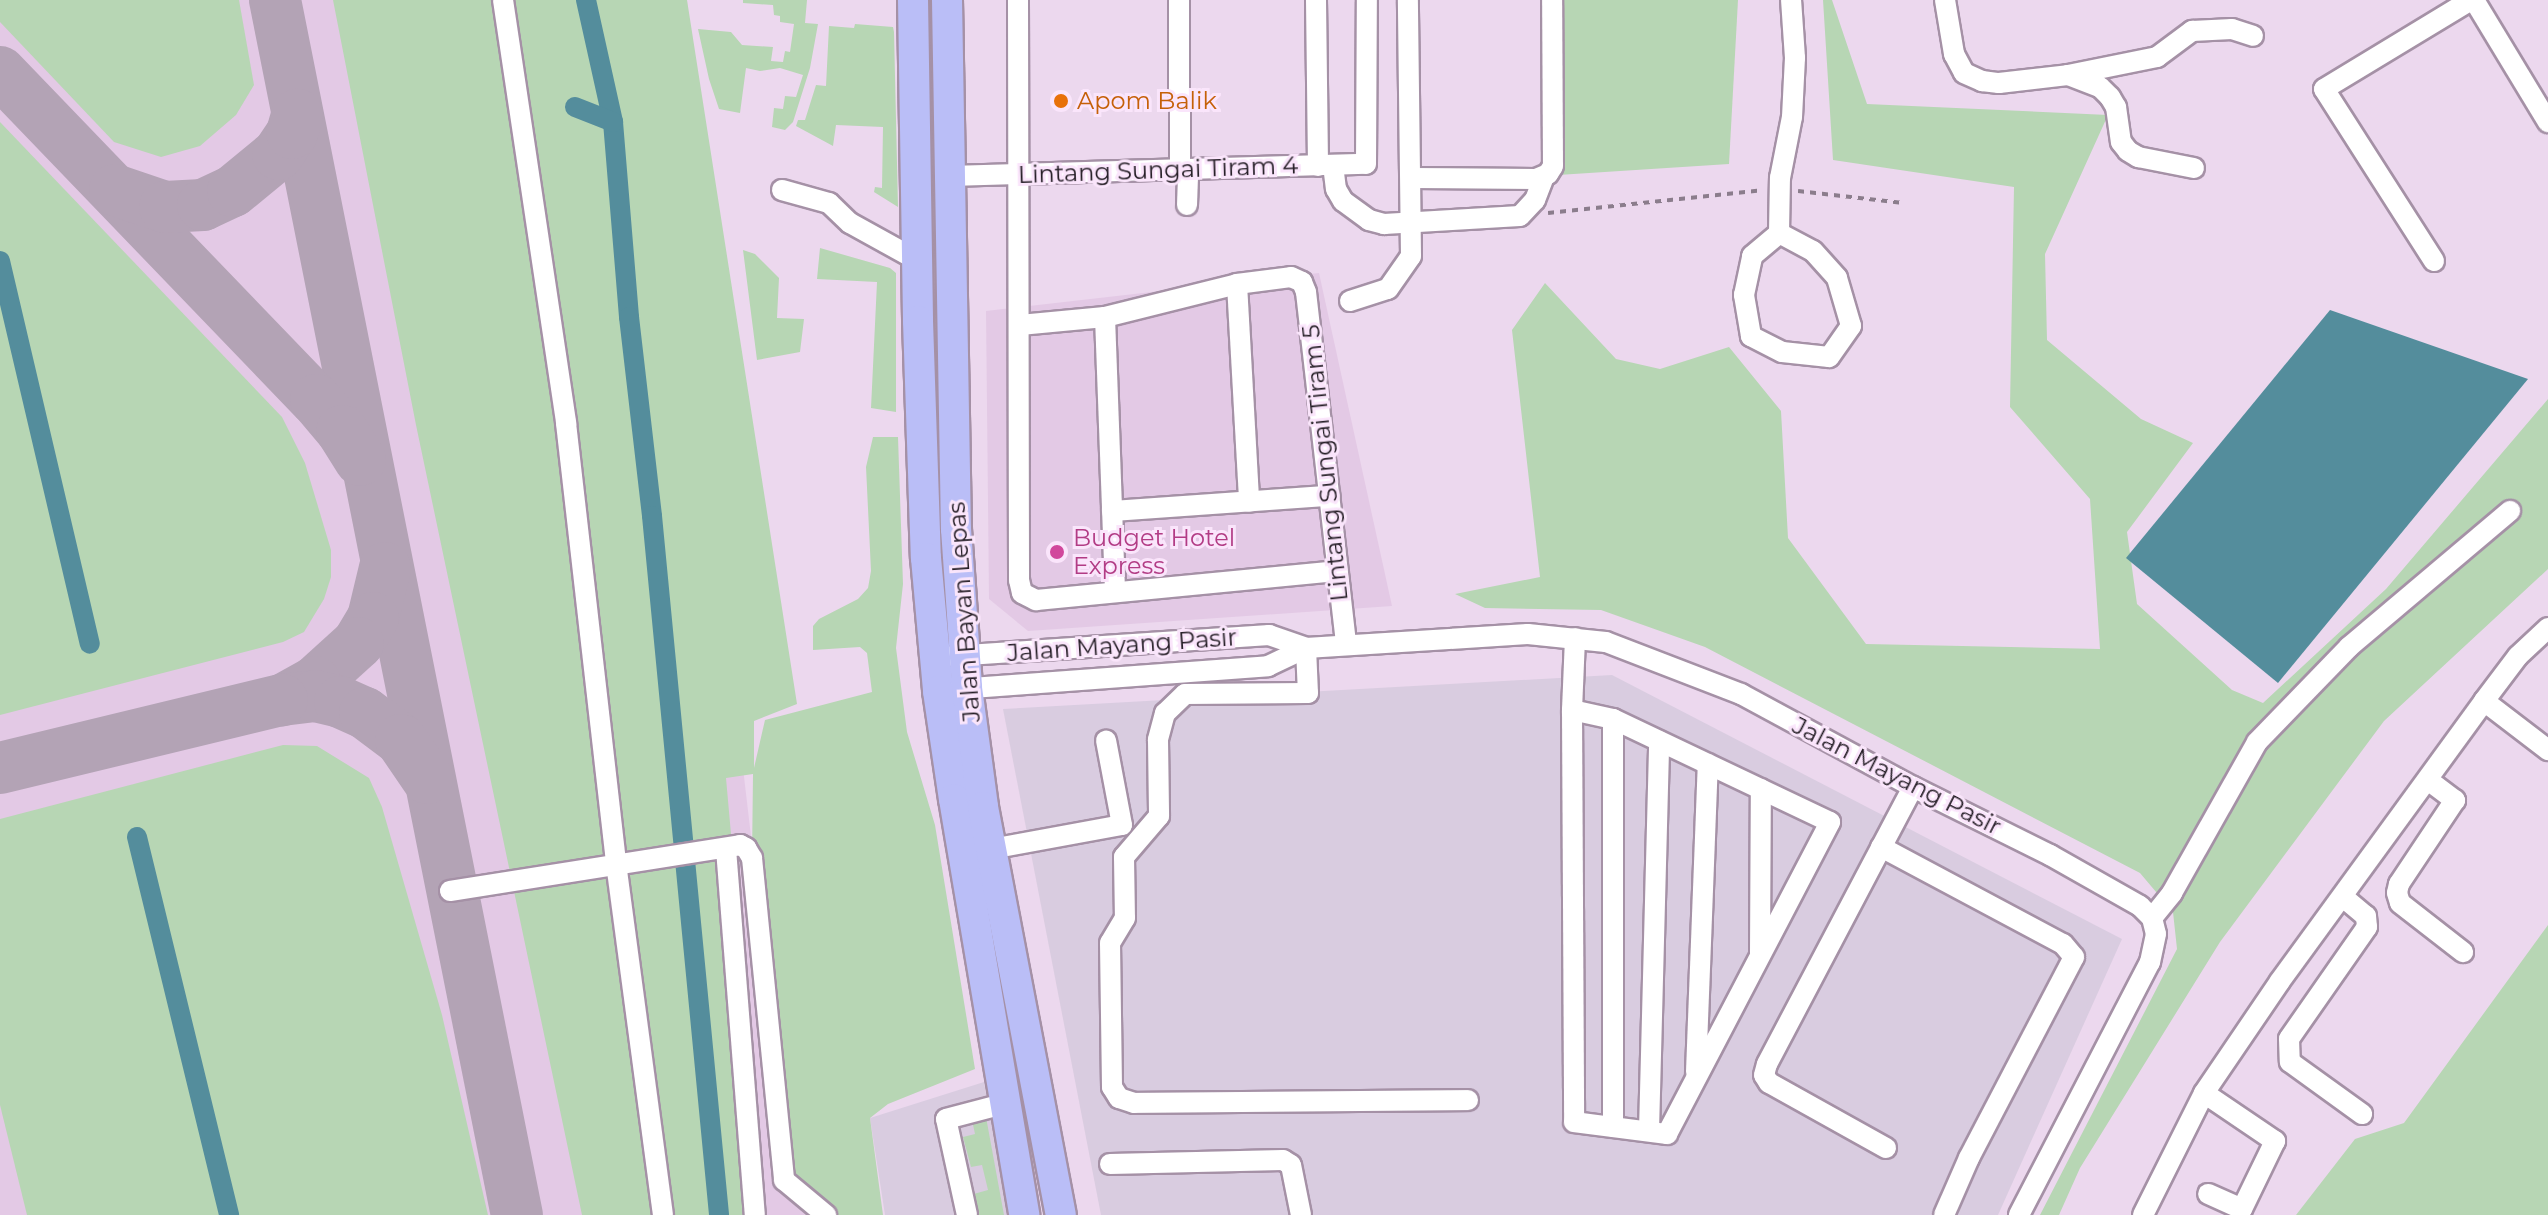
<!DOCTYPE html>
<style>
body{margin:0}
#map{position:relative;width:2548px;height:1215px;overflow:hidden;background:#ecd8ee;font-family:Montserrat,sans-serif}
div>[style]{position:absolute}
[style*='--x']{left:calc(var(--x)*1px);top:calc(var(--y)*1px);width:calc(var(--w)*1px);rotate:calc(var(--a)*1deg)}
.built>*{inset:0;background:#e3c9e5}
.industrial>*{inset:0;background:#d9cce0}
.green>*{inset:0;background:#b7d6b4}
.water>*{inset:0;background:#548d9c}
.canal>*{height:20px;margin:-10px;padding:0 10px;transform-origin:10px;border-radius:10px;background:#548d9c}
.taxiway>*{height:52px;margin:-26px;padding:0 26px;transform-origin:26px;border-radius:26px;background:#b3a3b5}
.path>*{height:4px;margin-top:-2px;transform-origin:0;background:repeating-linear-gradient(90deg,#8b7d8c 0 6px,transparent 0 12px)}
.roads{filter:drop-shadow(2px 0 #a591a6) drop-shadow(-2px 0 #a591a6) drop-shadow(0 2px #a591a6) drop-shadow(0 -2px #a591a6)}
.minor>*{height:20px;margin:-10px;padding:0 10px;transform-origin:10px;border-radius:10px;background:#fff}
.highway>*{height:30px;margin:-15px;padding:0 15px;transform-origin:15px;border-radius:15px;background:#babef7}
.dots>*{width:22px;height:22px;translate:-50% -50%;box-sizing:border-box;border:4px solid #fae5fb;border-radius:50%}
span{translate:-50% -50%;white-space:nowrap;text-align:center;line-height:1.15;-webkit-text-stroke:6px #fae5fb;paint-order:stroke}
.food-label{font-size:24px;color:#c56008}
.left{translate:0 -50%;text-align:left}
.street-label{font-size:24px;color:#251e26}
.hotel-label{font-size:24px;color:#b23c85}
</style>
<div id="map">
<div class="built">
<div style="clip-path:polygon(0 0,687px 0,739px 734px,791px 1177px,838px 1215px,0 1215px)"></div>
<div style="clip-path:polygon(1319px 273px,1392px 606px,1028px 631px,989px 599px,986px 311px)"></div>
</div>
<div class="industrial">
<div style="clip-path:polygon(1612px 675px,2122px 939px,1998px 1215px,1101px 1215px,1003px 709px)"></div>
<div style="clip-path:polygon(984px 1082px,1007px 1215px,885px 1215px,870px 1118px)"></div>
</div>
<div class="green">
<div style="clip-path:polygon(0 0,239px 0,254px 85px,236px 115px,200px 146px,161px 157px,114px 142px,0 22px)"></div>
<div style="clip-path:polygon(333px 0,687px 0,797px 704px,754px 721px,754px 768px,765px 720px,872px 692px,867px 653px,860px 647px,813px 650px,813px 626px,819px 619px,858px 599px,868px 588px,871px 571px,866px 467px,873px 437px,898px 437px,903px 584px,896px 648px,907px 732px,935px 825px,975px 1069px,888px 1104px,870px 1118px,883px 1215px,838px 1215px,791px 1177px,752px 858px,753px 774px,726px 778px,765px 1215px,582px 1215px,416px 425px)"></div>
<div style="clip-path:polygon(743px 0,807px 0,805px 23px,818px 24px,810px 68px,793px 122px,785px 130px,772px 127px,774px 108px,783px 109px,785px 96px,796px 97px,803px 75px,780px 68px,760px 71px,746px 68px,740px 113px,719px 109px,709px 79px,698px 29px,731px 32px,742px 45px,773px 47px,771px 61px,783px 62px,785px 51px,790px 52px,794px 24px,780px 22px,780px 16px,774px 15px,773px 5px,743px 3px)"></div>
<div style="clip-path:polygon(1561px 0,1738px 0,1729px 164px,1558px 175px)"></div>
<div style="clip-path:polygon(1823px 0,1832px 0,1867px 104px,2108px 115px,2045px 254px,2047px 340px,2141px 419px,2193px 443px,2127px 532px,2137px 604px,2232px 690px,2263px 703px,2386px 589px,2548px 399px,2548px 569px,2384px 721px,2220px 942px,2080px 1168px,2059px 1215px,2040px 1215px,2177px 949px,2173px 912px,2140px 873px,1705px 647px,1601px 610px,1485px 608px,1455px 594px,1540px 577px,1512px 330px,1545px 283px,1616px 359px,1660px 369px,1729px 347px,1781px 411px,1788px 538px,1866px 644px,2100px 649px,2090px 499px,2010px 407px,2014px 187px,1833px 160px)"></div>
<div style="clip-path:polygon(855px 24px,893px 27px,894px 32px,898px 207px,874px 192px,875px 187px,882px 188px,883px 127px,836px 125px,833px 146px,796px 126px,798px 120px,805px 120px,816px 85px,826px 86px,829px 26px,854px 28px)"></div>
<div style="clip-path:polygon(0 122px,282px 417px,305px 463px,331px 550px,331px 577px,324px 599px,304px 632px,283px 642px,0 715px)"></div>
<div style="clip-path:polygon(820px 248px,890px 268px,896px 273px,896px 412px,871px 408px,877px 282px,817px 279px)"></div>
<div style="clip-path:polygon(743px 250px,755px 254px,779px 278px,777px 318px,804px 319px,800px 352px,757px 360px)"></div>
<div style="clip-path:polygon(283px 745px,317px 746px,369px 778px,382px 807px,442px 1015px,488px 1215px,27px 1215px,0 1105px,0 819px)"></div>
<div style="clip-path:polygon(2548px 925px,2548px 1215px,2296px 1215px,2355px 1139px,2404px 1123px)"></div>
<div style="clip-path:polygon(986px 1117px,1004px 1215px,974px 1215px,970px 1195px,988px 1190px,982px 1165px,971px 1167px,963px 1137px,975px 1134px,972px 1120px)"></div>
</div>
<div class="water">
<div style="clip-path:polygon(2330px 310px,2528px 379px,2278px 683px,2126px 558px)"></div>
</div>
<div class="canal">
<div style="--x:586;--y:0;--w:125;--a:77.5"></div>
<div style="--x:613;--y:122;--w:196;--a:85.3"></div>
<div style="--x:629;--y:317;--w:200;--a:83.4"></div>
<div style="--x:652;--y:516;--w:702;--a:84.52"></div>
<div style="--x:575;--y:107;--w:41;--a:21.5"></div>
<div style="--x:0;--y:261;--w:393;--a:76.8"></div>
<div style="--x:137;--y:837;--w:389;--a:76.3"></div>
</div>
<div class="taxiway">
<div style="--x:275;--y:0;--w:1239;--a:78.74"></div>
<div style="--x:0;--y:72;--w:455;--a:46.1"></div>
<div style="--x:316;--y:400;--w:40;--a:50"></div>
<div style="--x:342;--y:431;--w:34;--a:58"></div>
<div style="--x:115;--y:190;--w:53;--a:18.8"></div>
<div style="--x:165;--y:207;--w:38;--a:-3"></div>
<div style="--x:203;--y:205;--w:33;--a:-25"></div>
<div style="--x:233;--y:191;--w:58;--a:-39.4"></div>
<div style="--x:278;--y:154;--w:25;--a:-56"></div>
<div style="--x:292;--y:133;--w:19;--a:-74"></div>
<div style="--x:385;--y:568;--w:51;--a:103.5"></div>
<div style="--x:373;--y:618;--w:29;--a:121"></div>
<div style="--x:358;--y:643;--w:58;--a:137.8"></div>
<div style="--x:315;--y:682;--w:38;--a:151"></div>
<div style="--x:282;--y:700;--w:33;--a:-7"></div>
<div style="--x:315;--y:696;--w:26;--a:13"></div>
<div style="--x:340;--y:702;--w:27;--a:24"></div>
<div style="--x:365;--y:713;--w:45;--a:36.9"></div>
<div style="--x:401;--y:740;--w:46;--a:55.6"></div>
<div style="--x:0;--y:768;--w:290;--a:-13.6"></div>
</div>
<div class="path">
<div style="--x:1798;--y:191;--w:106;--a:6.5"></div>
<div style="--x:1548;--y:213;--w:215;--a:-6.1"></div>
</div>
<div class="roads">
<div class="minor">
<div style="--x:503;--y:0;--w:428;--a:81.5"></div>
<div style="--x:566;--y:423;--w:443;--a:83.5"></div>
<div style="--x:616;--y:863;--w:355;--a:82.4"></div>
<div style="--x:1018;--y:0;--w:580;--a:89.9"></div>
<div style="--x:1019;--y:580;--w:13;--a:77"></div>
<div style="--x:1022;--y:593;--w:16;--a:27"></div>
<div style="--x:1036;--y:600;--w:302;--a:-5.5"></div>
<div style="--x:1179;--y:0;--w:170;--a:89.7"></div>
<div style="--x:1316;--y:0;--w:166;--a:89.3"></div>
<div style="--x:1945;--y:0;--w:55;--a:80.5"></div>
<div style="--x:1954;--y:54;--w:21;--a:62"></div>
<div style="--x:1964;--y:73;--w:20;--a:24"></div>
<div style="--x:1982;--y:81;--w:17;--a:7"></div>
<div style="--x:1999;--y:83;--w:69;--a:-6.6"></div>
<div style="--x:2068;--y:75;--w:91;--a:-11.4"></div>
<div style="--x:2157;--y:57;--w:44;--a:-36.6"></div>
<div style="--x:2192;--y:31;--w:40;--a:-2.9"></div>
<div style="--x:2232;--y:29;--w:22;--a:18"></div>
<div style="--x:2474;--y:0;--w:143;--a:58.8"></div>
<div style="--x:2068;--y:75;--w:34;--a:21"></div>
<div style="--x:2100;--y:87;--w:14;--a:45"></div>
<div style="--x:2110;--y:97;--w:12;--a:59"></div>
<div style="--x:2116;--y:107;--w:35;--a:82"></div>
<div style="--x:2121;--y:142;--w:11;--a:52"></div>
<div style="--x:2128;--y:151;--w:12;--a:31"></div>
<div style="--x:2138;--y:157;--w:57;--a:11.1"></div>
<div style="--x:1333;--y:165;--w:24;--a:83"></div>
<div style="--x:1336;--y:189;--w:14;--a:60"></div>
<div style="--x:1343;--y:201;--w:32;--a:36"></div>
<div style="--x:1369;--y:220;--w:16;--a:15"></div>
<div style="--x:1384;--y:224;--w:136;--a:-3.4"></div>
<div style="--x:1520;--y:216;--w:22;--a:-47"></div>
<div style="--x:1535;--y:200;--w:25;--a:-69"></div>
<div style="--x:950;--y:176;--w:416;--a:-1.7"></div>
<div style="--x:1366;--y:164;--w:164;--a:-89.7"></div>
<div style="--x:1411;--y:178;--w:125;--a:0.5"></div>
<div style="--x:1536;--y:179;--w:13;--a:-23"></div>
<div style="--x:1548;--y:174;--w:9;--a:-58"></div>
<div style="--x:1553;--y:166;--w:166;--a:-90.3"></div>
<div style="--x:782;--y:190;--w:49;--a:15.5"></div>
<div style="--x:829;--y:203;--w:29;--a:44"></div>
<div style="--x:850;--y:223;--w:77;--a:28.9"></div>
<div style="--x:1187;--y:205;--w:36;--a:-88"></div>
<div style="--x:1779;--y:233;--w:38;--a:28"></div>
<div style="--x:1813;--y:251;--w:36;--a:48"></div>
<div style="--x:1837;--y:278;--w:50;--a:73.7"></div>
<div style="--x:1851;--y:326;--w:38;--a:125"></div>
<div style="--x:1829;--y:357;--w:47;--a:-173.9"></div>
<div style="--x:1782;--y:352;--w:35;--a:-153"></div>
<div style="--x:1751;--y:336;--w:42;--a:-99.7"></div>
<div style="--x:1744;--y:295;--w:40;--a:-78"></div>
<div style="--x:1752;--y:256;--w:35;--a:-40"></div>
<div style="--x:1779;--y:233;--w:55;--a:-89"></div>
<div style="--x:1780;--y:178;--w:62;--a:-78.9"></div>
<div style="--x:1792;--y:117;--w:59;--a:-87.1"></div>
<div style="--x:1795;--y:58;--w:58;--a:-93.9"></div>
<div style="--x:2434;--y:261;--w:204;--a:-122.6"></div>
<div style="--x:2324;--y:89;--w:172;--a:-31.2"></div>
<div style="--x:1237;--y:284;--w:218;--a:86.8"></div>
<div style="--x:1350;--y:301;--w:40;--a:-18"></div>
<div style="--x:1388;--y:289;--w:40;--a:-55.1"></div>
<div style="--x:1411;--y:256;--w:256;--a:-90.7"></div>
<div style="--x:1105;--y:317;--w:275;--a:87.9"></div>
<div style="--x:1020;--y:325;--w:85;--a:-5.4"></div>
<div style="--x:1105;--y:317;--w:136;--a:-14"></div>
<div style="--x:1237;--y:284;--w:54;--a:-7.4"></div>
<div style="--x:1291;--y:277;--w:12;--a:24"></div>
<div style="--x:1302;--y:282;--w:11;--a:68"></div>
<div style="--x:1306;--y:292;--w:355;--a:83.5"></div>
<div style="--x:1112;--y:511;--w:218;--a:-4"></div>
<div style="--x:1306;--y:648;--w:45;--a:87.5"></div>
<div style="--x:1308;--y:693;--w:123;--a:179.5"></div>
<div style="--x:1185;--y:694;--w:28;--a:136"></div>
<div style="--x:1165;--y:713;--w:28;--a:105"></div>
<div style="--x:1158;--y:740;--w:76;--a:89.2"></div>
<div style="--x:1159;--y:816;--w:54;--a:130.5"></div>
<div style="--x:1124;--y:857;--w:61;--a:89.1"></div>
<div style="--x:1125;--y:918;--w:29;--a:121"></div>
<div style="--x:1110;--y:943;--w:144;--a:89.2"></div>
<div style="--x:1112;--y:1087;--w:13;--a:58"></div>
<div style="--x:1119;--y:1098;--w:16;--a:18"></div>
<div style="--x:1134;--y:1103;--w:334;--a:-0.5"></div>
<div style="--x:952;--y:656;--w:318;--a:-3.8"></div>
<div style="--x:1269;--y:635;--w:39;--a:19"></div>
<div style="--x:958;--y:689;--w:311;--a:-4.2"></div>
<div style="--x:1268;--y:666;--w:42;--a:-25.3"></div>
<div style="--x:1306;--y:648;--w:222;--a:-3.6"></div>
<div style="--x:1528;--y:634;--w:78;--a:5.9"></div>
<div style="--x:1606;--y:642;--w:145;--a:21.1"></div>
<div style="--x:1741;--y:694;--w:196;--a:28.4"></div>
<div style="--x:1913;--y:787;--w:153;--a:26.4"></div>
<div style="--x:2050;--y:855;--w:103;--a:29.5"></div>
<div style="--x:2140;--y:906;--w:17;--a:45"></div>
<div style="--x:2152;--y:918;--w:16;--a:76"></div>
<div style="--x:2156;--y:934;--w:29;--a:102"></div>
<div style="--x:2150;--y:962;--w:285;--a:117.4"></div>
<div style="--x:2484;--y:701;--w:81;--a:37.4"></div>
<div style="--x:1572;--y:710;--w:412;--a:89.7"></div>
<div style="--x:1574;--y:1122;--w:94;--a:7.4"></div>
<div style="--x:1667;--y:1134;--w:352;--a:-62.4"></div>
<div style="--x:1830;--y:822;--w:240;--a:-154.6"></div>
<div style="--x:1613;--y:719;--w:42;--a:-167.6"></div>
<div style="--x:1572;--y:710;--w:72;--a:-87.6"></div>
<div style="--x:2428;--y:780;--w:34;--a:37"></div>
<div style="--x:2455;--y:800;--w:101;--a:123.7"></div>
<div style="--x:2399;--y:884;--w:9;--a:103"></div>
<div style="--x:2397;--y:893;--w:10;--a:73"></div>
<div style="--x:2400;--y:903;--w:80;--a:37.9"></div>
<div style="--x:1881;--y:847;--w:206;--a:28.1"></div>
<div style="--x:2063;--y:944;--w:17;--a:50"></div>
<div style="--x:2074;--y:957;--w:227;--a:117.6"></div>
<div style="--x:1969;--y:1158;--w:62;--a:113.7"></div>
<div style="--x:726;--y:849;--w:367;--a:85.5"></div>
<div style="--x:991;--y:849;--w:133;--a:-10.4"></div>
<div style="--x:1122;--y:825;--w:86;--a:-100.7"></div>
<div style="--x:450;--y:891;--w:294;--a:-9"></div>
<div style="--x:740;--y:845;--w:7;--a:27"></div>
<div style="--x:746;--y:848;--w:12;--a:59"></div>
<div style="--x:752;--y:858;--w:324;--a:84.3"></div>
<div style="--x:784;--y:1180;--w:55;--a:39.8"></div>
<div style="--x:2343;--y:897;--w:30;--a:40"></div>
<div style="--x:2366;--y:916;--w:11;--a:85"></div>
<div style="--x:2367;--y:927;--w:136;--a:124.9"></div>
<div style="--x:2289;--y:1039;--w:23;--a:88"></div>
<div style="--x:2290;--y:1062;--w:89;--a:35.8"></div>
<div style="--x:2152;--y:918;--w:32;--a:-51"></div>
<div style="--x:2172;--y:893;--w:173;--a:-60.6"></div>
<div style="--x:2257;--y:742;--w:132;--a:-45.9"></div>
<div style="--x:2349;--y:647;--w:211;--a:-40.2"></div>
<div style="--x:1760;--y:953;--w:164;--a:-89.7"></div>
<div style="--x:1696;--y:1072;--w:308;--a:-87.8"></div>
<div style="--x:2204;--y:1093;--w:86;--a:34.1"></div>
<div style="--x:2275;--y:1141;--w:76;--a:115.9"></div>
<div style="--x:2242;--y:1209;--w:37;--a:-156"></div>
<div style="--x:1613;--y:1127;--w:408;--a:-90"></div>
<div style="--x:1649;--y:1131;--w:390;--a:-88.5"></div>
<div style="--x:1886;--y:1148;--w:134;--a:-150.9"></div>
<div style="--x:1769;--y:1083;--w:9;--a:-122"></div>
<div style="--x:1764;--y:1075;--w:11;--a:-75"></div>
<div style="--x:1767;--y:1064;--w:313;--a:-62.2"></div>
<div style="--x:1110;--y:1164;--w:173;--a:-1.3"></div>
<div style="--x:1283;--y:1160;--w:9;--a:32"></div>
<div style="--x:1291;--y:1165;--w:51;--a:78.7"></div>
<div style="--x:967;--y:1215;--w:98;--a:-102.3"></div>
<div style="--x:946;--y:1119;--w:63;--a:-14.7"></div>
<div style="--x:2143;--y:1215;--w:136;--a:-63.4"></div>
<div style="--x:2204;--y:1093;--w:135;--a:-55.8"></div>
<div style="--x:2280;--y:981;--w:346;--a:-53.9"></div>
<div style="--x:2484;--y:701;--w:56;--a:-52.9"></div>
<div style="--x:2518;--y:656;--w:41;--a:-43"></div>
</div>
<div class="highway">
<div style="--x:913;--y:0;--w:321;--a:89.1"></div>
<div style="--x:918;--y:321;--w:237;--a:88.1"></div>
<div style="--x:926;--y:558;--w:134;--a:84.8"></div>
<div style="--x:938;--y:691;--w:109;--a:81.6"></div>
<div style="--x:954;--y:799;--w:422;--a:80.4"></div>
<div style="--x:947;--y:0;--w:529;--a:89.03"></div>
<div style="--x:956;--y:529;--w:159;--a:86"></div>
<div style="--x:967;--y:688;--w:120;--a:82.3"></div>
<div style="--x:983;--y:807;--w:415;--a:79.2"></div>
</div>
</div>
<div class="dots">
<div style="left:1061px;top:101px;background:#e8710a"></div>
<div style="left:1057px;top:552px;background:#d1479c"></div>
</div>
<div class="food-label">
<span class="left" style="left:1077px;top:101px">Apom Balik</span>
</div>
<div class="street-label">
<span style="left:1158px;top:170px;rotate:-2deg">Lintang Sungai Tiram 4</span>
<span style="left:1325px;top:463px;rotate:-96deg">Lintang Sungai Tiram 5</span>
<span style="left:964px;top:612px;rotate:-94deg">Jalan Bayan Lepas</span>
<span style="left:1122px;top:645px;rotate:-4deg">Jalan Mayang Pasir</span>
<span style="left:1897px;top:776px;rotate:27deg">Jalan Mayang Pasir</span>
</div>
<div class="hotel-label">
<span class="left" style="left:1073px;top:552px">Budget Hotel<br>Express</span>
</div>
</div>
